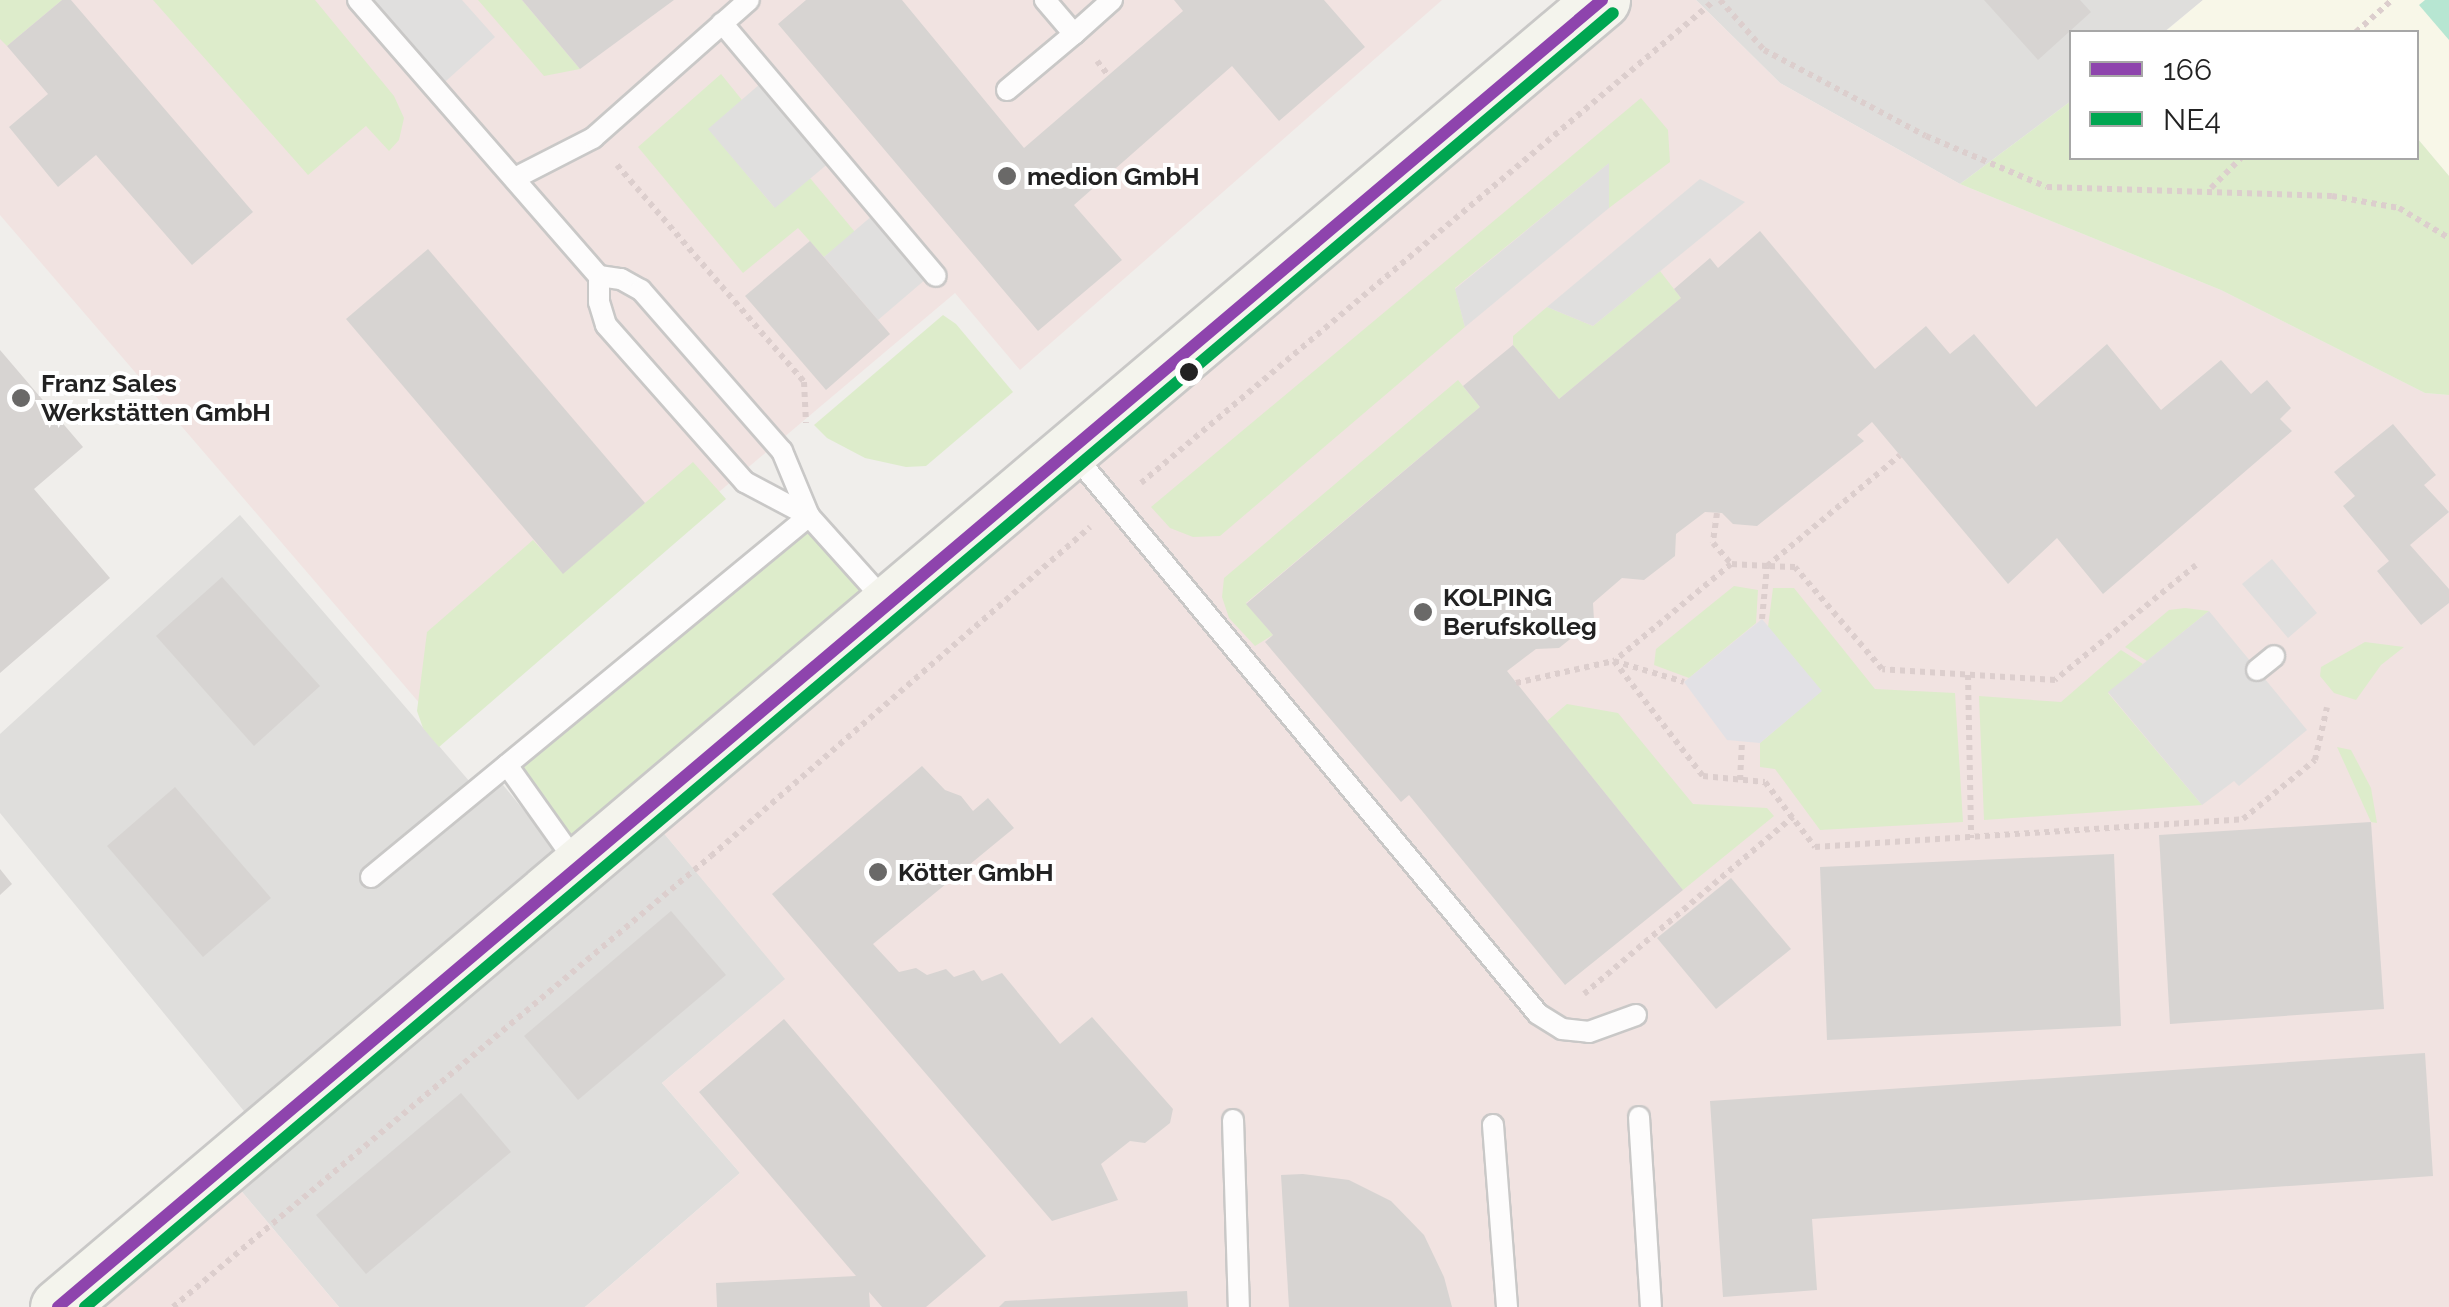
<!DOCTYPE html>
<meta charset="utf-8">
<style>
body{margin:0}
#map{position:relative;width:2449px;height:1307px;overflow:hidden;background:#f0eeeb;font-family:Raleway,sans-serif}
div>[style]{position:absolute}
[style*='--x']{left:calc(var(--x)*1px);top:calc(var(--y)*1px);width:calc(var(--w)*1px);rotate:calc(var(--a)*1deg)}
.residential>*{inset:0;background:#dfdedc}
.commercial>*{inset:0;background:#f1e3e1}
.education>*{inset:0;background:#f8f7e8}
.grass>*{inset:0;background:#ddeccb}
.pitch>*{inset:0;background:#b7e6d2}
.parking>*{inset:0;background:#e0dfde}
.plaza>*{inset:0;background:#e2e1e5}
.building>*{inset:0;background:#d7d4d2}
.path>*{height:6px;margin-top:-3px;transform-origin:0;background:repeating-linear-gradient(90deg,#dccecd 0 5px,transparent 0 10px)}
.roads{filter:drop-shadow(2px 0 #c9c8c7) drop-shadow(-2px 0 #c9c8c7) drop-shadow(0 2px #c9c8c7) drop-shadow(0 -2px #c9c8c7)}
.service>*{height:20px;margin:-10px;padding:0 10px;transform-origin:10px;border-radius:10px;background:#fdfcfc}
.secondary>*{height:55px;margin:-27.5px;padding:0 27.5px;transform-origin:27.5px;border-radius:27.5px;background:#f4f4ed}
.bus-1>*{height:12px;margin:-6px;padding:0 6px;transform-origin:6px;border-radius:6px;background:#8e44ad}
.bus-2>*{height:12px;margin:-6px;padding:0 6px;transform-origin:6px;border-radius:6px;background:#00a651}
.dots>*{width:28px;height:28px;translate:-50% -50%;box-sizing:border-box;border:5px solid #fff;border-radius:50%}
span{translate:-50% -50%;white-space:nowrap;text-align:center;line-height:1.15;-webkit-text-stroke:8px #fff;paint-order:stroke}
.poi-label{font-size:25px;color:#222;font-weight:700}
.left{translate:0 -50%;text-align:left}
.legend{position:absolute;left:2069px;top:30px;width:350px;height:130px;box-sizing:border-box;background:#fff;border:2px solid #a7a7a7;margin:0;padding:12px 18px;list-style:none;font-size:30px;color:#222}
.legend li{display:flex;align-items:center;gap:20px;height:50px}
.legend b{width:50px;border:2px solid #a7a7a7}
</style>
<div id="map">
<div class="residential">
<div style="clip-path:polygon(1696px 0,2203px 0,2164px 32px,2072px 32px,2071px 101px,1960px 184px,1780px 83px)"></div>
<div style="clip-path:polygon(240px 515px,476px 789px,499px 780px,565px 861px,257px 1127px,0 813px,0 734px)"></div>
<div style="clip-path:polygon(657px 825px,786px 979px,662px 1083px,740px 1173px,585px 1307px,339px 1307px,227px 1174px)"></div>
</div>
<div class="commercial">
<div style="clip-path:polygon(0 0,1442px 0,1020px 370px,955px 293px,440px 727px,0 215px)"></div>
<div style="clip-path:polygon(1621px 0,1696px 0,1780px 83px,1960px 184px,2221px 290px,2425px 393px,2449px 395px,2449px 1307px,585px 1307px,740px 1173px,662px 1083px,785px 979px,657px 825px)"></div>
<div style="clip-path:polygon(227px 1174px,339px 1307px,72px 1307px)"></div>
</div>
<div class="education">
<div style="clip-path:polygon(2203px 0,2449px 0,2449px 176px,2417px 138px,2416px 32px,2166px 31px)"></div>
</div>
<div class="grass">
<div style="clip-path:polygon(0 0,62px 0,7px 46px,0 39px)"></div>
<div style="clip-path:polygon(153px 0,315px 0,394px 96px,404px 118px,399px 140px,389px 151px,366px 126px,308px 175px)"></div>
<div style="clip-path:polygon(478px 0,522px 0,580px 69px,544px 76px)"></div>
<div style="clip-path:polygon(721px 74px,742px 100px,709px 129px,774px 207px,810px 178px,855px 232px,824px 257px,798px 228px,743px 273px,638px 147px)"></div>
<div style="clip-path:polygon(1641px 98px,1668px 130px,1670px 162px,1609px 208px,1608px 164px,1455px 288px,1465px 327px,1220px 536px,1193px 537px,1170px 528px,1151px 507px)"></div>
<div style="clip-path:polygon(2071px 101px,2072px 158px,2416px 158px,2417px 138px,2449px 176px,2449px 395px,2425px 393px,2221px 290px,1960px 184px)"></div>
<div style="clip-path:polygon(1660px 271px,1681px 298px,1559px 399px,1513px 345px,1513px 336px,1547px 307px,1593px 326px)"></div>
<div style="clip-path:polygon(943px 315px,956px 324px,1013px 392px,926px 466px,906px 467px,865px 458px,827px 438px,814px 425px)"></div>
<div style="clip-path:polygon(1458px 380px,1480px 407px,1246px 603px,1273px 635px,1255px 646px,1229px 618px,1222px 597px,1224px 578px)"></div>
<div style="clip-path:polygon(693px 462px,726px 499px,439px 747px,423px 728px,417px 711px,427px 632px,533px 540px,563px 573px)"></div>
<div style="clip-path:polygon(810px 524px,878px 601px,581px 847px,518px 770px)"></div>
<div style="clip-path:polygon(1734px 586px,1758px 590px,1756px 623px,1689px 678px,1654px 665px,1656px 649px)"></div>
<div style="clip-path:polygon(1773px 588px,1794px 588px,1875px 689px,1955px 693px,1963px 822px,1820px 830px,1775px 769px,1760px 767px,1760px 743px,1821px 691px,1768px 627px)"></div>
<div style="clip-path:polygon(2185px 608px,2209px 611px,2147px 661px,2125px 647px,2169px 610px)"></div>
<div style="clip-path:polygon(2365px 642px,2404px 647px,2381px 665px,2356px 700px,2334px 693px,2320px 676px,2321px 667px)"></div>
<div style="clip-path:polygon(2121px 650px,2143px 664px,2108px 693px,2202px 805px,1984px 820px,1979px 696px,2061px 702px)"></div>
<div style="clip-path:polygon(1567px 704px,1618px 713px,1693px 804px,1767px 808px,1774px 816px,1683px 890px,1547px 721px)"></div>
<div style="clip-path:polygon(2337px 747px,2351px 750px,2371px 788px,2377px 823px,2371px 822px)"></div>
</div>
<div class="pitch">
<div style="clip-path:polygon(2425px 0,2449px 0,2449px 40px,2419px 5px)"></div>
</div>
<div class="parking">
<div style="clip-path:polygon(358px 0,462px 0,495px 37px,437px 89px)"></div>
<div style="clip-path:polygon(768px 77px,836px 157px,775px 208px,708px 129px)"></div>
<div style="clip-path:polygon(1609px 163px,1609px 208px,1465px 327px,1455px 289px)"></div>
<div style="clip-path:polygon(1700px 179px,1745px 202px,1593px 326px,1547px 307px)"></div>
<div style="clip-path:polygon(880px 209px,933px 273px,878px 320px,824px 257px)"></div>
<div style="clip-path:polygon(2272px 559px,2317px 613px,2288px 638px,2242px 584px)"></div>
<div style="clip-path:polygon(2209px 611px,2307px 730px,2239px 786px,2234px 781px,2202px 805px,2108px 692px)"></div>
</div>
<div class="plaza">
<div style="clip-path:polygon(1762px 619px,1822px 691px,1760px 743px,1727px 740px,1684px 682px)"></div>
</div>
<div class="building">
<div style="clip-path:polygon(62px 0,71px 0,253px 212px,192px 265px,96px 155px,58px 187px,9px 127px,48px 94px,7px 46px)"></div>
<div style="clip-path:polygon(522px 0,674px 0,580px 69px)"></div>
<div style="clip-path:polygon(806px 0,902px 0,1024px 148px,1183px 11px,1174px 0,1324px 0,1365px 47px,1279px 121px,1232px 66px,1074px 205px,1122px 260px,1038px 331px,778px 24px)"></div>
<div style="clip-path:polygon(1984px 0,2080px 0,2091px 12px,2038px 60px)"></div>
<div style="clip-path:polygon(1760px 231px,1875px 369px,1926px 326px,1950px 354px,1974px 334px,2036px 407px,2107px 344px,2161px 410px,2221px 360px,2251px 394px,2267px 380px,2291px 408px,2280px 419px,2292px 431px,2103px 594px,2057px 538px,2008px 584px,1872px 422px,1857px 435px,1864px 441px,1757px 526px,1733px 524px,1722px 513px,1705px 512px,1676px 534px,1675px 556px,1644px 580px,1622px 578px,1593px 603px,1594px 620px,1559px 648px,1536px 649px,1507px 671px,1683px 890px,1565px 985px,1409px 795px,1401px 802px,1265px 642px,1273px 635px,1246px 604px,1480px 407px,1463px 386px,1513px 345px,1559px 399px,1681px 298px,1674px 289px,1710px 258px,1718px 268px)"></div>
<div style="clip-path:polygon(810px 241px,890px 334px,826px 390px,745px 296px)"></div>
<div style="clip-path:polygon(428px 249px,645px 503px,563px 574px,346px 319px)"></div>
<div style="clip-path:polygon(0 350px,83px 447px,34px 489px,110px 578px,0 673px)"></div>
<div style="clip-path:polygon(2393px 424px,2436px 475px,2424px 485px,2449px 512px,2410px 545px,2449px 589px,2449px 603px,2421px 625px,2377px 571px,2389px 561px,2343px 506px,2355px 496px,2334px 472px)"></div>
<div style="clip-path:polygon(222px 577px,320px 686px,254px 746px,156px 636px)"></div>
<div style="clip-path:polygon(922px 766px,945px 790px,961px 796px,973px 811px,988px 798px,1014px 828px,873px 944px,899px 972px,916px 968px,927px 975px,946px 969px,954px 977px,974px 970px,982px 981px,1002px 973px,1060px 1044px,1092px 1017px,1173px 1109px,1170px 1123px,1145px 1143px,1130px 1141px,1101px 1164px,1118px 1200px,1052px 1221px,772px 894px)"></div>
<div style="clip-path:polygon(175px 787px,271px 898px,203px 957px,107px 846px)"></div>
<div style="clip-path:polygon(2371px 822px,2384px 1009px,2170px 1024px,2159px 835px)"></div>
<div style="clip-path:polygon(2114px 854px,2121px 1026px,1827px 1040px,1820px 867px)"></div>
<div style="clip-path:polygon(0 869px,12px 884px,0 895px)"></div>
<div style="clip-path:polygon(1731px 878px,1791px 949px,1716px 1009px,1657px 938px)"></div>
<div style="clip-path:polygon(671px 911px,726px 975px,578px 1100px,524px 1036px)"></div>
<div style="clip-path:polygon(784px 1019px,986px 1256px,926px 1307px,882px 1307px,869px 1292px,870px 1307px,717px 1307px,716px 1283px,856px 1276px,699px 1092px)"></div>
<div style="clip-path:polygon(2425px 1053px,2433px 1176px,1812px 1219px,1817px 1290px,1723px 1297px,1710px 1101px)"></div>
<div style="clip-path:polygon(461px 1093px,511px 1152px,366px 1274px,316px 1215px)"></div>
<div style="clip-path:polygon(1303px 1174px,1349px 1180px,1391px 1201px,1424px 1235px,1444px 1277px,1452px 1307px,1289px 1307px,1281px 1175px)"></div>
<div style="clip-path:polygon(1187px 1291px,1188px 1307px,999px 1307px,1005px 1301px)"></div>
</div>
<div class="path">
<div style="--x:1720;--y:0;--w:67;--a:48.7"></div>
<div style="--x:1764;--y:50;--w:183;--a:28"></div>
<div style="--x:1926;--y:136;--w:131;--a:22.9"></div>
<div style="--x:2047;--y:187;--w:285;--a:1.8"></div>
<div style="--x:2332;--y:196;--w:68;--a:10.2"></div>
<div style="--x:2399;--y:208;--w:58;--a:31"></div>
<div style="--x:2356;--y:32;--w:48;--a:-41.6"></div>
<div style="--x:1097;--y:61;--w:18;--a:52"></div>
<div style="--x:617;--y:165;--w:286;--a:49.2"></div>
<div style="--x:804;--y:382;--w:41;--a:87.2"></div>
<div style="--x:2211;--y:188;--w:42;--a:-45"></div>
<div style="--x:1141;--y:483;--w:750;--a:-40.08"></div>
<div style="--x:1717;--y:513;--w:30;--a:98"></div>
<div style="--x:1713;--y:543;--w:28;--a:49"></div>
<div style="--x:2196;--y:565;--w:182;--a:140.8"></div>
<div style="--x:2055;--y:680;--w:173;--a:-176.4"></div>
<div style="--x:1882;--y:669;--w:134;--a:-130.5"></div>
<div style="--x:1795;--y:567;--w:28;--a:-178"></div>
<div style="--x:1767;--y:566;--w:36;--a:-177"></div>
<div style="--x:1731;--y:564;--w:152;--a:140.3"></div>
<div style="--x:1614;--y:661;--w:145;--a:52.3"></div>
<div style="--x:1703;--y:776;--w:62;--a:5.5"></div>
<div style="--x:1765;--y:782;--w:82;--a:52.4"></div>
<div style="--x:1815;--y:847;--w:429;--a:-3.7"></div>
<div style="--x:2243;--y:819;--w:93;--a:-39.3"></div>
<div style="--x:2315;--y:760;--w:54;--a:-77.2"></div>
<div style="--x:1762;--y:619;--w:53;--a:-84.6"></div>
<div style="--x:1767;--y:566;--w:173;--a:-39.8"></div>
<div style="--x:1968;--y:675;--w:163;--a:88.9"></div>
<div style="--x:1516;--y:683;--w:100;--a:-12.7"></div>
<div style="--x:1614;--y:661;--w:73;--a:16.7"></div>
<div style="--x:1740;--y:780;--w:39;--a:-87"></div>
<div style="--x:1584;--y:994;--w:274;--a:-40.3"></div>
<div style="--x:173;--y:1307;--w:702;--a:-39.97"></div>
<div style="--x:711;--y:856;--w:502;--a:-40.96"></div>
</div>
<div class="roads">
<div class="service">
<div style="--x:358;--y:0;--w:366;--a:48.9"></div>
<div style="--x:599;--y:276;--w:26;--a:90"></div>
<div style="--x:599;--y:302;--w:24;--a:73"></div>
<div style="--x:606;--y:325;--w:210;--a:48.5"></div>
<div style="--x:745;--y:482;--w:72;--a:28"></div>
<div style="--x:722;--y:23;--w:331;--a:49.8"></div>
<div style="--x:1074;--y:34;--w:51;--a:-41.8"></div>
<div style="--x:1007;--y:90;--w:87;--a:-39.9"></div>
<div style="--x:1074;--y:34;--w:45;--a:-130.5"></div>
<div style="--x:515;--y:178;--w:88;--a:-27.1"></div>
<div style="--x:593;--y:138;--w:208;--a:-41.5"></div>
<div style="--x:599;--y:276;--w:22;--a:8"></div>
<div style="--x:621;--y:279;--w:23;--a:29"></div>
<div style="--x:641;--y:290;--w:214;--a:48.8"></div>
<div style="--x:782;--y:451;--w:70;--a:67.4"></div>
<div style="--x:809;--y:516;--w:118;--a:48.1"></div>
<div style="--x:1071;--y:451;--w:731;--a:50.32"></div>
<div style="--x:1538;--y:1014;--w:28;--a:32"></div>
<div style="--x:1562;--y:1029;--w:27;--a:6"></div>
<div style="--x:1589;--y:1032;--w:50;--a:-19.9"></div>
<div style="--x:2257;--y:670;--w:22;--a:-39"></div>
<div style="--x:507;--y:765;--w:123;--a:54.6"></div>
<div style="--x:371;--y:877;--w:568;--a:-39.5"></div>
<div style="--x:1639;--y:1117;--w:190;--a:86.4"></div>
<div style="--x:1233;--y:1120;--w:187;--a:88.2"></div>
<div style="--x:1493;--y:1125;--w:183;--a:85.6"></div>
</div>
<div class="secondary">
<div style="--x:58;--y:1307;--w:2023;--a:-40.25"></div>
</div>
</div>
<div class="bus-1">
<div style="--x:58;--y:1307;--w:2023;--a:-40.25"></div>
</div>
<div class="bus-2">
<div style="--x:85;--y:1307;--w:2002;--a:-40.26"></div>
</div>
<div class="dots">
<div style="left:1007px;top:176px;background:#6a6968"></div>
<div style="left:1189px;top:372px;background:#222"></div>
<div style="left:21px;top:398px;background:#6a6968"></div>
<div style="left:1423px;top:612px;background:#6a6968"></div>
<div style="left:878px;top:872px;background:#6a6968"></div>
</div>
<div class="poi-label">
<span class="left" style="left:1027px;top:176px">medion GmbH</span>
<span class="left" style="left:41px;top:398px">Franz Sales<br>Werkstätten GmbH</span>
<span class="left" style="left:1443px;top:612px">KOLPING<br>Berufskolleg</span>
<span class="left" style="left:898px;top:872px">Kötter GmbH</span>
</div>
<ul class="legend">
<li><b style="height:12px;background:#8e44ad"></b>166</li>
<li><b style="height:12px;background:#00a651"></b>NE4</li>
</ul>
</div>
